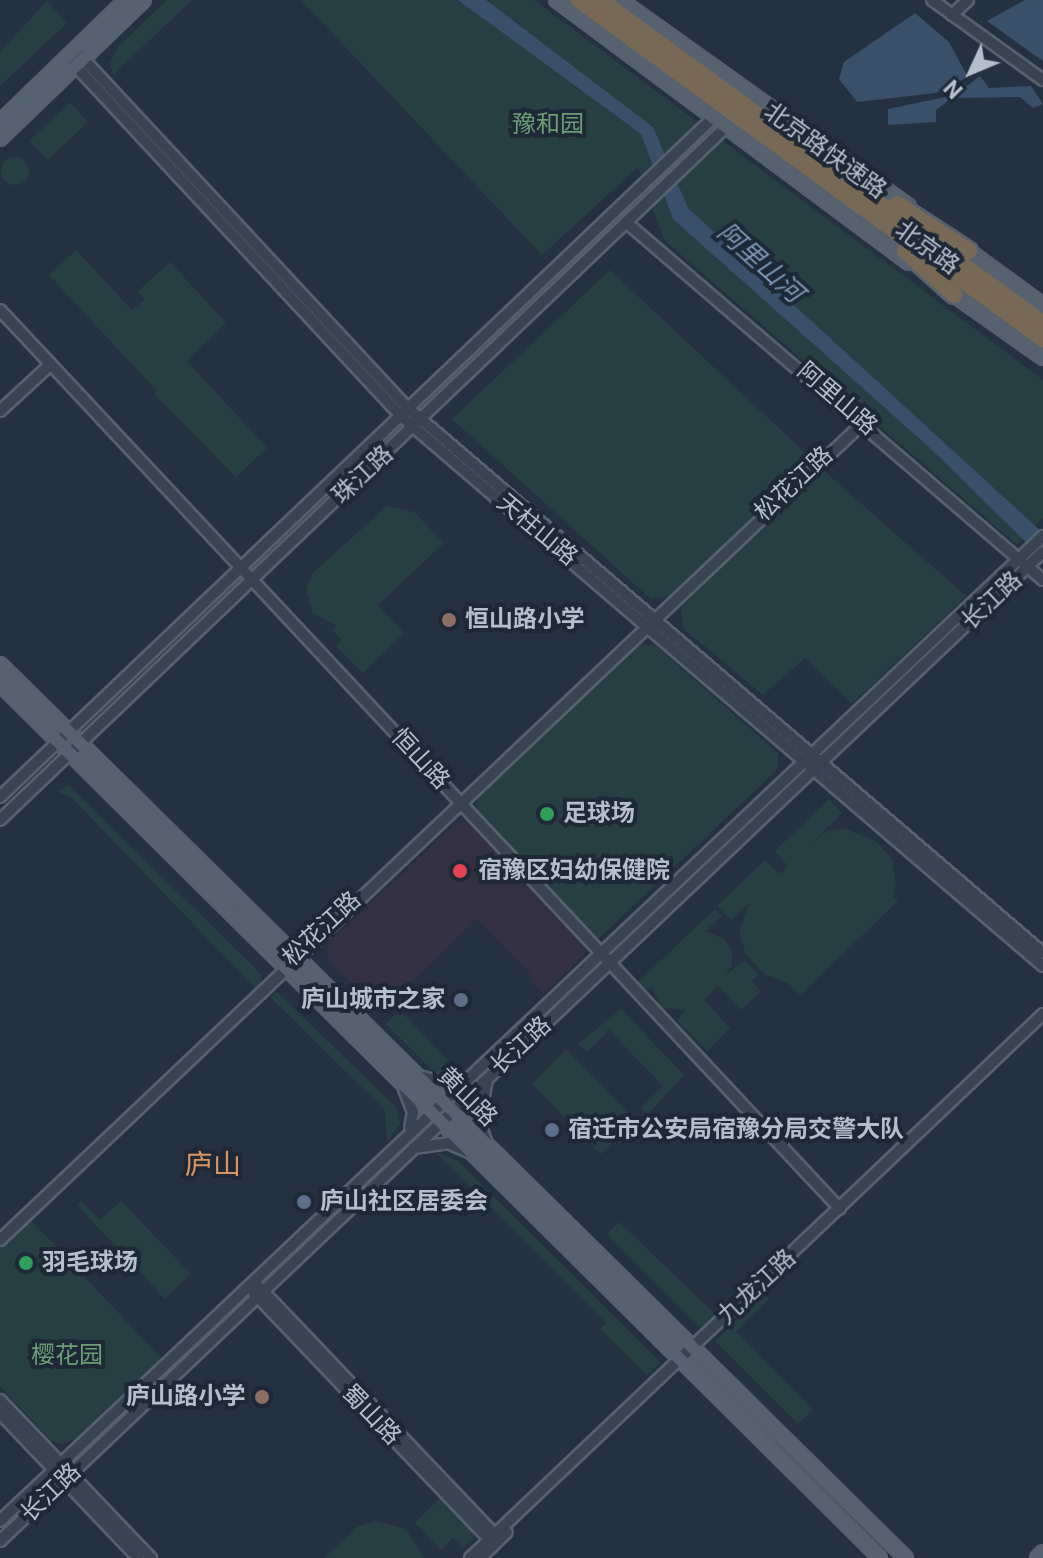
<!DOCTYPE html>
<meta charset="utf-8">
<style>
body{margin:0}
#map{position:relative;width:1043px;height:1558px;overflow:hidden;background:#253141;font-family:Roboto,"Noto Sans SC",sans-serif}
div>[style]{position:absolute}
[style*='--x']{left:calc(var(--x)*1px);top:calc(var(--y)*1px);width:calc(var(--w)*1px);rotate:calc(var(--a)*1deg)}
.medical>*{inset:0;background:#333141}
.green>*{inset:0;background:#273f42}
.round{border-radius:50%}
.water>*{inset:0;background:#3a4f6a}
.roads{filter:drop-shadow(2px 0 #57616e) drop-shadow(-2px 0 #57616e) drop-shadow(0 2px #57616e) drop-shadow(0 -2px #57616e)}
.minor>*{height:10px;margin:-5px;padding:0 5px;transform-origin:5px;border-radius:5px;background:#394351}
.major>*{height:12px;margin:-6px;padding:0 6px;transform-origin:6px;border-radius:6px;background:#576271}
.highway>*{height:16px;margin:-8px;padding:0 8px;transform-origin:8px;border-radius:8px;background:#776956}
.dots>*{width:22px;height:22px;translate:-50% -50%;box-sizing:border-box;border:4px solid #1e2836;border-radius:50%}
span{translate:-50% -50%;white-space:nowrap;text-align:center;line-height:1.15;-webkit-text-stroke:8px #1e2836;paint-order:stroke}
.park-label{font-size:24px;color:#6c9d76}
.street-label{font-size:24px;color:#b5becb}
.poi-label{font-size:24px;color:#b5becb;font-weight:700}
.left{translate:0 -50%;text-align:left}
.right{translate:-100% -50%;text-align:right}
.water-label{font-size:26px;color:#7c95b3;font-style:italic}
.quarter-label{font-size:28px;color:#d99463}
.north{position:absolute;left:931px;top:32px;width:80px;height:80px;-webkit-text-stroke:6px #1e2836;paint-order:stroke;rotate:226deg;font-size:22px;font-weight:700;line-height:32px;text-align:center;color:#b5becb}
.north::after{content:'';display:block;margin:auto;width:28px;height:36px;background:#b5becb;clip-path:polygon(50% 0,100% 100%,50% 72%,0 100%)}
</style>
<div id="map">
<div class="medical">
<div style="clip-path:polygon(469px 822px,585px 947px,585px 954px,543px 994px,530px 981px,533px 977px,477px 919px,381px 1013px,328px 960px,327px 944px,457px 823px)"></div>
</div>
<div class="green">
<div style="clip-path:polygon(167px 0,192px 0,113px 75px,110px 62px,118px 47px)"></div>
<div style="clip-path:polygon(301px 0,534px 0,1043px 380px,1043px 518px,1017px 545px,664px 240px,638px 167px,542px 255px)"></div>
<div style="clip-path:polygon(47px 1px,67px 23px,0 86px,0 52px)"></div>
<div style="clip-path:polygon(70px 102px,88px 122px,48px 160px,29px 141px)"></div>
<div class="round" style="left:1px;top:157px;width:28px;height:28px"></div>
<div style="clip-path:polygon(76px 250px,132px 310px,145px 299px,138px 291px,170px 262px,226px 323px,187px 361px,267px 448px,236px 477px,154px 394px,157px 391px,49px 275px)"></div>
<div style="clip-path:polygon(610px 270px,814px 461px,669px 596px,651px 599px,452px 419px)"></div>
<div style="clip-path:polygon(823px 470px,966px 596px,852px 704px,805px 658px,763px 695px,683px 628px,681px 607px)"></div>
<div style="clip-path:polygon(387px 506px,414px 512px,444px 543px,378px 605px,404px 633px,363px 673px,336px 646px,342px 640px,333px 631px,337px 626px,313px 613px,306px 589px,313px 573px)"></div>
<div style="clip-path:polygon(638px 644px,655px 645px,778px 753px,778px 769px,598px 939px,476px 812px,478px 796px)"></div>
<div style="clip-path:polygon(68px 785px,253px 966px,262px 976px,260px 984px,255px 988px,72px 798px,58px 792px)"></div>
<div style="clip-path:polygon(829px 799px,842px 813px,812px 843px,827px 831px,844px 828px,877px 842px,892px 860px,896px 884px,893px 896px,898px 901px,800px 995px,789px 984px,764px 974px,746px 954px,739px 933px,749px 903px,731px 920px,717px 906px,765px 860px,779px 874px,788px 866px,775px 851px)"></div>
<div style="clip-path:polygon(715px 909px,722px 916px,706px 931px,724px 939px,732px 951px,732px 965px,725px 975px,745px 961px,758px 975px,752px 981px,761px 991px,741px 1010px,718px 986px,704px 1000px,730px 1028px,707px 1051px,677px 1020px,686px 1010px,663px 1008px,651px 987px,645px 992px,637px 983px)"></div>
<div style="clip-path:polygon(277px 992px,396px 1107px,400px 1124px,387px 1141px,385px 1110px,270px 997px)"></div>
<div style="clip-path:polygon(621px 1009px,684px 1075px,647px 1115px,641px 1108px,663px 1086px,609px 1030px,587px 1052px,578px 1044px)"></div>
<div style="clip-path:polygon(400px 1010px,459px 1072px,453px 1078px,442px 1080px,386px 1024px)"></div>
<div style="clip-path:polygon(566px 1049px,636px 1120px,601px 1154px,532px 1084px)"></div>
<div style="clip-path:polygon(434px 1151px,457px 1160px,661px 1363px,647px 1375px,600px 1329px,606px 1323px)"></div>
<div style="clip-path:polygon(81px 1201px,100px 1220px,121px 1201px,191px 1274px,165px 1299px,77px 1205px)"></div>
<div style="clip-path:polygon(31px 1220px,161px 1358px,75px 1439px,62px 1444px,51px 1441px,0 1386px,0 1249px)"></div>
<div style="clip-path:polygon(619px 1222px,713px 1312px,733px 1293px,738px 1298px,704px 1331px,607px 1234px)"></div>
<div style="clip-path:polygon(763px 1295px,769px 1299px,736px 1331px,813px 1410px,798px 1424px,715px 1341px)"></div>
<div style="clip-path:polygon(440px 1498px,472px 1531px,474px 1537px,463px 1548px,453px 1538px,441px 1550px,415px 1523px)"></div>
<div style="clip-path:polygon(375px 1521px,406px 1529px,424px 1558px,324px 1558px,357px 1527px)"></div>
</div>
<div class="water">
<div style="clip-path:polygon(458px 0,486px 0,653px 127px,688px 208px,1043px 533px,1043px 559px,931px 449px,673px 219px,641px 134px)"></div>
<div style="clip-path:polygon(1025px 0,1043px 0,1043px 61px,987px 21px)"></div>
<div style="clip-path:polygon(915px 13px,949px 42px,968px 77px,936px 93px,857px 102px,839px 79px,844px 62px)"></div>
<div style="clip-path:polygon(980px 76px,989px 88px,1031px 86px,1043px 104px,1033px 108px,1020px 97px,952px 98px,936px 110px,936px 122px,888px 125px,888px 109px,955px 95px)"></div>
</div>
<div class="roads">
<div class="minor">
<div style="--x:932;--y:0;--w:137;--a:35.8"></div>
<div style="--x:952;--y:15;--w:22;--a:-43"></div>
<div style="--x:75;--y:50;--w:490;--a:47.1"></div>
<div style="--x:409;--y:409;--w:835;--a:40.63"></div>
<div style="--x:71;--y:61;--w:486;--a:47.1"></div>
<div style="--x:402;--y:417;--w:844;--a:40.58"></div>
<div style="--x:627;--y:223;--w:548;--a:40.64"></div>
<div style="--x:0;--y:310;--w:1230;--a:46.94"></div>
<div style="--x:0;--y:411;--w:69;--a:-42.7"></div>
<div style="--x:0;--y:797;--w:985;--a:-43.6"></div>
<div style="--x:0;--y:820;--w:1002;--a:-43.67"></div>
<div style="--x:419;--y:1076;--w:28;--a:15"></div>
<div style="--x:446;--y:1083;--w:16;--a:-22"></div>
<div style="--x:404;--y:1089;--w:25;--a:69"></div>
<div style="--x:413;--y:1112;--w:15;--a:101"></div>
<div style="--x:486;--y:1141;--w:21;--a:-109"></div>
<div style="--x:479;--y:1121;--w:42;--a:-79"></div>
<div style="--x:414;--y:1148;--w:34;--a:-8"></div>
<div style="--x:448;--y:1143;--w:22;--a:24"></div>
<div style="--x:0;--y:1240;--w:1190;--a:-43.43"></div>
<div style="--x:258;--y:1286;--w:348;--a:46.4"></div>
<div style="--x:254;--y:1293;--w:344;--a:46.3"></div>
<div style="--x:0;--y:1400;--w:219;--a:46.3"></div>
<div style="--x:0;--y:1413;--w:200;--a:46.4"></div>
<div style="--x:0;--y:1521;--w:1435;--a:-43.36"></div>
<div style="--x:0;--y:1541;--w:1437;--a:-43.48"></div>
<div style="--x:470;--y:1558;--w:790;--a:-43.51"></div>
<div style="--x:480;--y:1558;--w:37;--a:-44"></div>
</div>
<div class="major">
<div style="--x:556;--y:0;--w:440;--a:36.7"></div>
<div style="--x:620;--y:0;--w:355;--a:35.5"></div>
<div style="--x:0;--y:122;--w:175;--a:-44.1"></div>
<div style="--x:0;--y:139;--w:200;--a:-44"></div>
<div style="--x:965;--y:248;--w:97;--a:36.2"></div>
<div style="--x:947;--y:290;--w:118;--a:35.3"></div>
<div style="--x:0;--y:664;--w:1273;--a:44.62"></div>
<div style="--x:0;--y:684;--w:1240;--a:44.8"></div>
<div style="--x:1037;--y:1558;--w:8;--a:-45"></div>
</div>
<div class="highway">
<div style="--x:579;--y:0;--w:575;--a:36.15"></div>
<div style="--x:600;--y:0;--w:548;--a:36.1"></div>
<div style="--x:897;--y:204;--w:86;--a:33.1"></div>
<div style="--x:905;--y:251;--w:66;--a:41.9"></div>
</div>
</div>
<div class="dots">
<div style="left:449px;top:620px;background:#8d6e63"></div>
<div style="left:547px;top:814px;background:#2e9e5b"></div>
<div style="left:460px;top:871px;background:#e0444e"></div>
<div style="left:461px;top:1000px;background:#5c6f8a"></div>
<div style="left:552px;top:1130px;background:#5c6f8a"></div>
<div style="left:304px;top:1202px;background:#5c6f8a"></div>
<div style="left:26px;top:1263px;background:#2e9e5b"></div>
<div style="left:262px;top:1397px;background:#8d6e63"></div>
</div>
<div class="park-label">
<span style="left:548px;top:125px">豫和园</span>
<span style="left:67px;top:1356px">樱花园</span>
</div>
<div class="street-label">
<span style="left:825px;top:151px;rotate:36deg">北京路快速路</span>
<span style="left:927px;top:248px;rotate:36deg">北京路</span>
<span style="left:837px;top:399px;rotate:41deg">阿里山路</span>
<span style="left:363px;top:475px;rotate:-43deg">珠江路</span>
<span style="left:794px;top:484px;rotate:-43deg">松花江路</span>
<span style="left:537px;top:530px;rotate:40deg">天柱山路</span>
<span style="left:992px;top:601px;rotate:-43deg">长江路</span>
<span style="left:420px;top:759px;rotate:47deg">恒山路</span>
<span style="left:322px;top:929px;rotate:-43deg">松花江路</span>
<span style="left:521px;top:1046px;rotate:-43deg">长江路</span>
<span style="left:467px;top:1097px;rotate:45deg">黄山路</span>
<span style="left:757px;top:1287px;rotate:-43deg">九龙江路</span>
<span style="left:371px;top:1415px;rotate:46deg">蜀山路</span>
<span style="left:51px;top:1493px;rotate:-44deg">长江路</span>
</div>
<div class="poi-label">
<span class="left" style="left:465px;top:620px">恒山路小学</span>
<span class="left" style="left:563px;top:814px">足球场</span>
<span class="left" style="left:478px;top:871px">宿豫区妇幼保健院</span>
<span class="right" style="left:445px;top:1000px">庐山城市之家</span>
<span class="left" style="left:568px;top:1130px">宿迁市公安局宿豫分局交警大队</span>
<span class="left" style="left:320px;top:1202px">庐山社区居委会</span>
<span class="left" style="left:42px;top:1263px">羽毛球场</span>
<span class="right" style="left:246px;top:1397px">庐山路小学</span>
</div>
<div class="water-label">
<span style="left:760px;top:263px;rotate:42deg">阿里山河</span>
</div>
<div class="quarter-label">
<span style="left:213px;top:1165px">庐山</span>
</div>
<div class="north">N</div>
</div>
